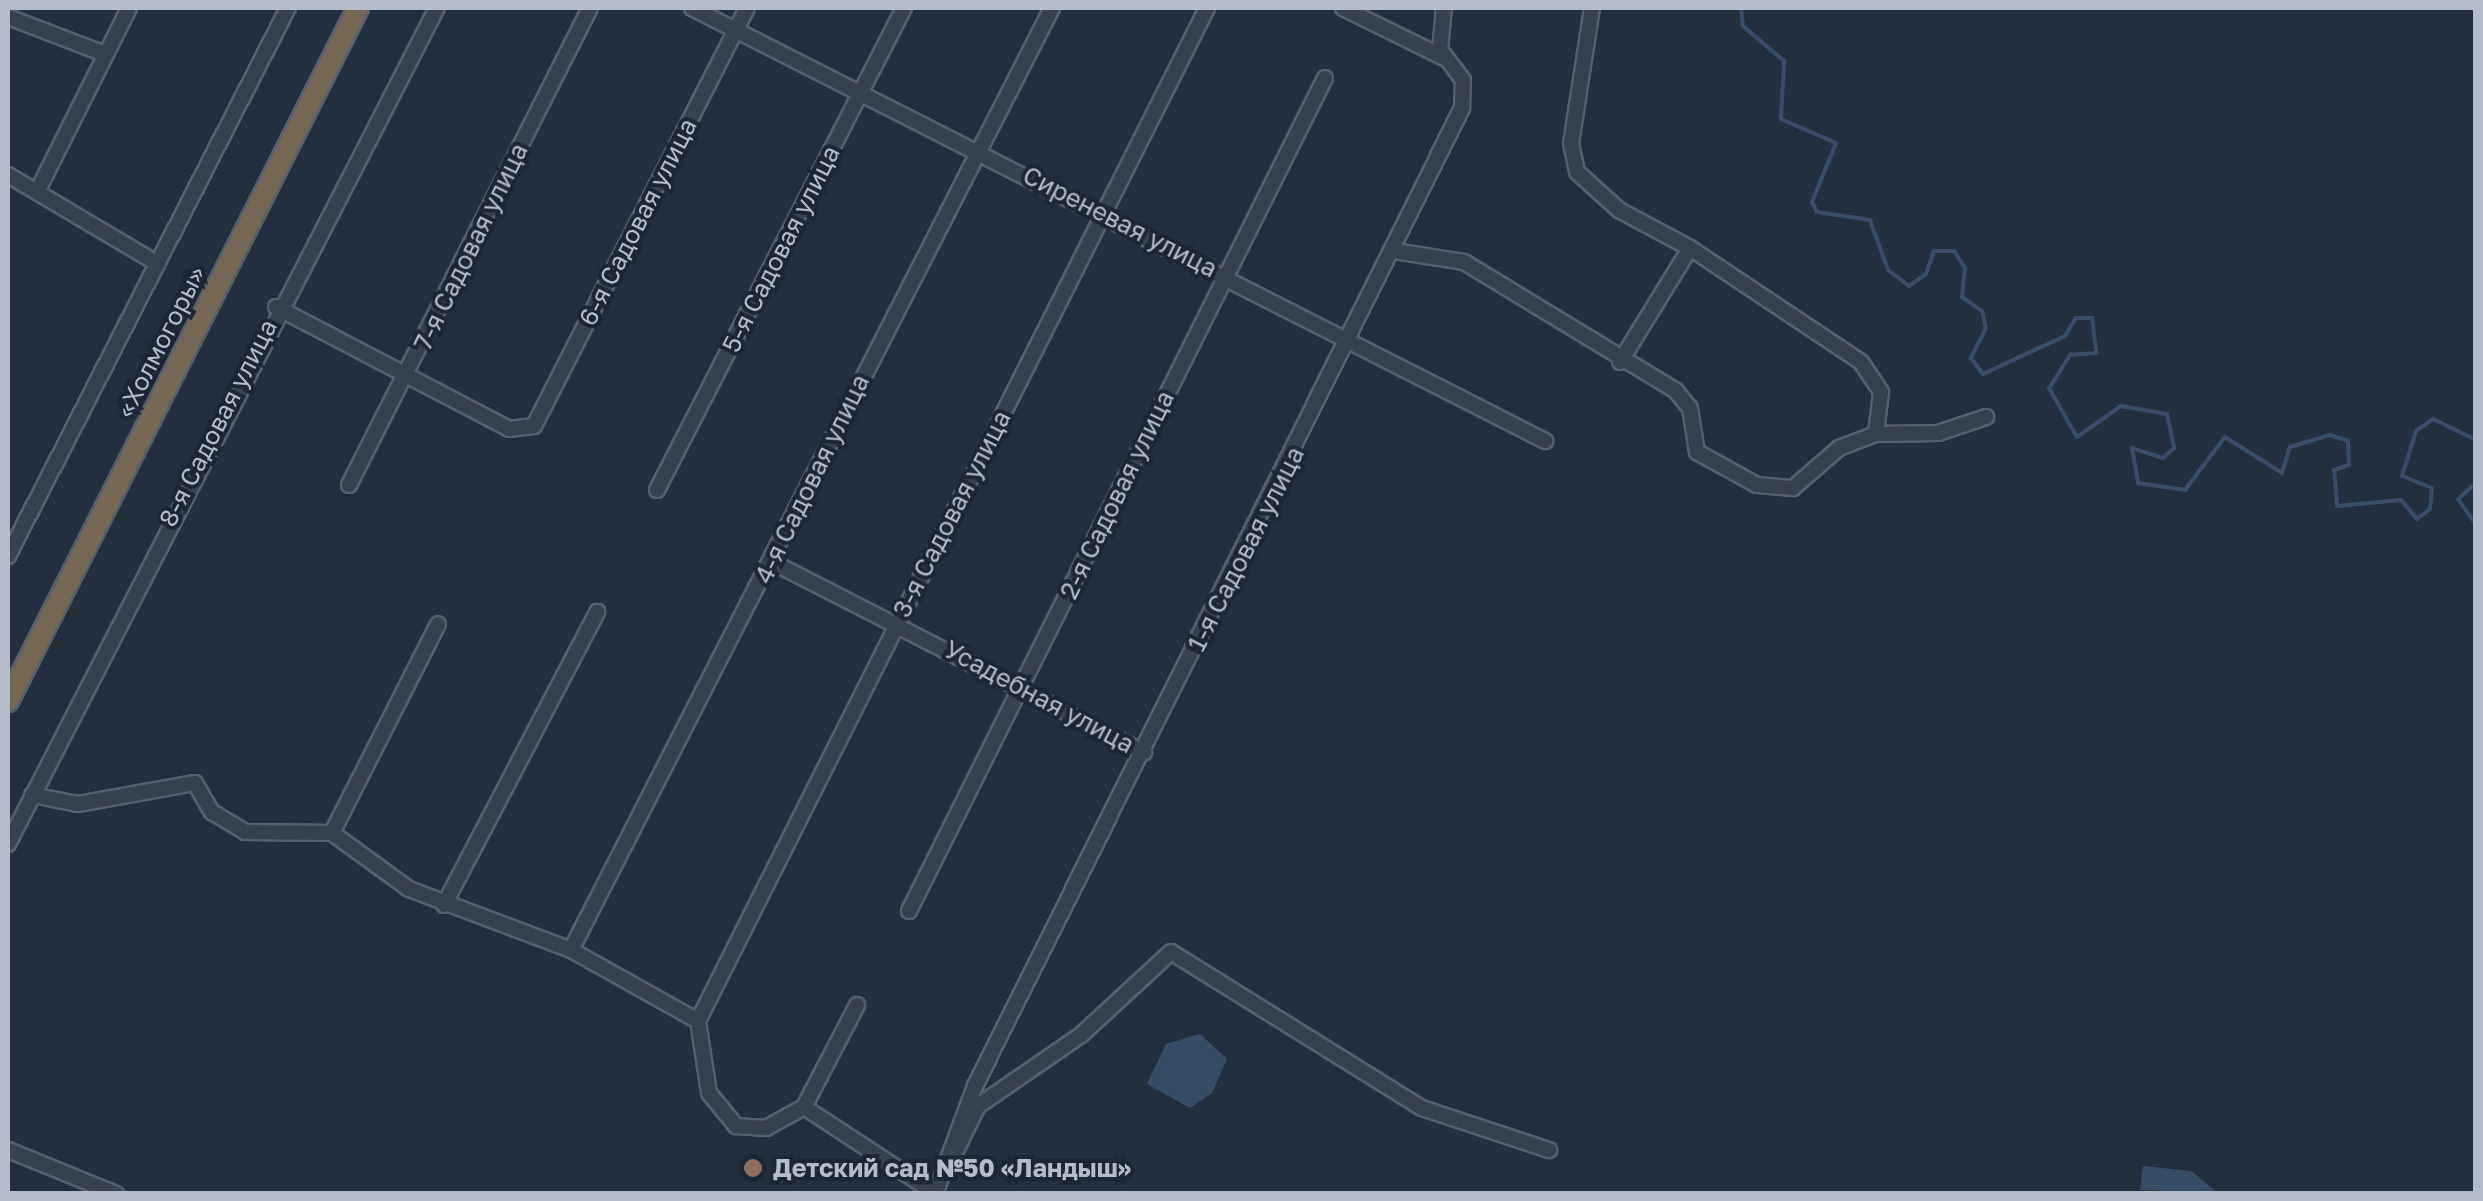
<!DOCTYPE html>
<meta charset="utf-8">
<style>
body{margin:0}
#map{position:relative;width:2483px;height:1201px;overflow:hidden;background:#242f3e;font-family:"Golos Text",sans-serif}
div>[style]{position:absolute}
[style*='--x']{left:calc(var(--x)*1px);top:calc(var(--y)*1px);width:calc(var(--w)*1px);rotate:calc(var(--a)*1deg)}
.water>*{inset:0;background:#394c67}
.stream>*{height:4px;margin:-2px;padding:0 2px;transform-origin:2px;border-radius:2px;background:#394c67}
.roads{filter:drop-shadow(2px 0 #565f6c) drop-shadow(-2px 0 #565f6c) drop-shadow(0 2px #565f6c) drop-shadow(0 -2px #565f6c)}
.minor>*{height:14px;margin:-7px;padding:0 7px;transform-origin:7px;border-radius:7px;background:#38414e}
.highway>*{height:20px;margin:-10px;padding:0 10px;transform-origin:10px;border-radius:10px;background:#746855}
.dots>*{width:28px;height:28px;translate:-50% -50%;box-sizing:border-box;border:5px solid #1d2633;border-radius:50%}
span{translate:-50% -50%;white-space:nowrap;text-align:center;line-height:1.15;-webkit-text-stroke:8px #1d2633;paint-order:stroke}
.street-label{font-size:25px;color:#b4bcc9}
.poi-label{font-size:25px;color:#b4bcc9;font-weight:700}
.left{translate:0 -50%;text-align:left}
.frame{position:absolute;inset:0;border:10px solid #b4bcc9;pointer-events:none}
</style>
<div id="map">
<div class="water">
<div style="clip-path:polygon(1200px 1034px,1227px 1059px,1212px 1093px,1190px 1108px,1147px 1084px,1166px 1044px)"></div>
<div style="clip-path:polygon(2143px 1166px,2191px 1171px,2218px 1193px,2140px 1190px)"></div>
</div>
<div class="stream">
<div style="--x:1741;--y:8;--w:18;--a:84"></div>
<div style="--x:1743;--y:26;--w:54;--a:40.5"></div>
<div style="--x:1784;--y:61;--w:58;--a:93"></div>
<div style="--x:1781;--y:119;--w:60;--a:23.6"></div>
<div style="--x:1836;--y:143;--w:64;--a:112.1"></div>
<div style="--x:1812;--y:202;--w:11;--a:63"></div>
<div style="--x:1817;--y:212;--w:54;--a:8.6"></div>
<div style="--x:1870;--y:220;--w:53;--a:70.2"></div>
<div style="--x:1888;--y:270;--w:26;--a:37"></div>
<div style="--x:1909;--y:286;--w:21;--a:-35"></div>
<div style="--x:1926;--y:274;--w:24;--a:-71"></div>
<div style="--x:1934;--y:251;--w:20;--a:0"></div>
<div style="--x:1954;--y:251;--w:20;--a:57"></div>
<div style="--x:1965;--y:268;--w:29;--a:96"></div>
<div style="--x:1962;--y:297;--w:24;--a:35"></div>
<div style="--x:1982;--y:311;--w:17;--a:77"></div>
<div style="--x:1986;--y:328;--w:34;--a:117"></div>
<div style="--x:1971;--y:358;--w:20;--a:53"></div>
<div style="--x:1983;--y:374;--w:90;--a:-24.9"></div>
<div style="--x:2065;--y:336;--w:21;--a:-59"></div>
<div style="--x:2076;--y:318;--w:16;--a:0"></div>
<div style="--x:2092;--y:318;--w:35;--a:83"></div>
<div style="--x:2096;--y:353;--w:26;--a:176"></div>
<div style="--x:2070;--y:355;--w:39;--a:122"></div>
<div style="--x:2049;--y:388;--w:56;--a:60.3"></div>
<div style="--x:2077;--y:437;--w:54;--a:-35.2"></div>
<div style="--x:2121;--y:406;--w:47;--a:9.9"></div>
<div style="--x:2167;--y:414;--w:35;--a:78"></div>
<div style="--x:2174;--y:448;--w:15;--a:138"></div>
<div style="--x:2163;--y:458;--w:33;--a:-162"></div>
<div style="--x:2132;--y:448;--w:36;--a:80"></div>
<div style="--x:2138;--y:483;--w:48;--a:8.5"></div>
<div style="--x:2185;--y:490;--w:66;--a:-53"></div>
<div style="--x:2225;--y:437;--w:67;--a:32.3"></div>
<div style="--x:2282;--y:473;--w:27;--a:-73"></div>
<div style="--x:2290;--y:447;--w:42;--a:-16.7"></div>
<div style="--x:2330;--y:435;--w:19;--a:18"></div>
<div style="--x:2348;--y:441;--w:24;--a:88"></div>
<div style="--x:2349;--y:465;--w:16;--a:162"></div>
<div style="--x:2334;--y:470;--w:36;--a:85"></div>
<div style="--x:2337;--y:506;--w:64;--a:-5.4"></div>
<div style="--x:2401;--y:500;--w:25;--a:50"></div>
<div style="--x:2417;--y:519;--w:16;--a:-38"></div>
<div style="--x:2430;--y:509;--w:21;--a:-85"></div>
<div style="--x:2432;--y:488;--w:32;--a:-158"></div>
<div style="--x:2402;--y:476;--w:47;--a:-72.7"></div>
<div style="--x:2416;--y:431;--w:21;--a:-35"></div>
<div style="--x:2433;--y:419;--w:48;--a:26"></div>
<div style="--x:2476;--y:483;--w:24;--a:138"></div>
<div style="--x:2458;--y:499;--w:32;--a:55"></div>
</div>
<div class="roads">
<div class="minor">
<div style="--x:692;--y:8;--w:957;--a:26.91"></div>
<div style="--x:1343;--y:8;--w:113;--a:26.3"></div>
<div style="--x:1592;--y:8;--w:137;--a:98.8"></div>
<div style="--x:1571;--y:143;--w:30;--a:78"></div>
<div style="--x:1577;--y:172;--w:57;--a:42.1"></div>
<div style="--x:1619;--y:210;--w:81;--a:28.2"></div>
<div style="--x:8;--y:17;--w:104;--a:20.9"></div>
<div style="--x:8;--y:175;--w:174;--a:30.7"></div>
<div style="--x:37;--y:192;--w:206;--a:-63.4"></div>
<div style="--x:1394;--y:251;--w:71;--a:8.9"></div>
<div style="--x:1464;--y:262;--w:248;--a:31.3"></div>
<div style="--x:1676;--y:391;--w:22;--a:51"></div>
<div style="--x:1690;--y:408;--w:45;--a:81"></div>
<div style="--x:1697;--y:452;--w:68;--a:28.8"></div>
<div style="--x:1757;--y:485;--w:36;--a:5"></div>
<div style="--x:1793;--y:488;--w:61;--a:-41"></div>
<div style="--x:1839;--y:448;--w:40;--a:-21"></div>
<div style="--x:1876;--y:434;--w:62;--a:-0.9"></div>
<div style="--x:1938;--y:433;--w:51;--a:-18.4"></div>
<div style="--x:276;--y:307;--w:263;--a:27.6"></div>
<div style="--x:509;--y:429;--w:25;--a:-7"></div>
<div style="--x:534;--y:426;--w:469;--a:-63"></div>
<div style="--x:1620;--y:362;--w:134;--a:-58.4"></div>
<div style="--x:1690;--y:248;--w:206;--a:33.7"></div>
<div style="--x:1861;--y:362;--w:36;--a:56"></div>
<div style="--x:1881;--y:392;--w:42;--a:96.8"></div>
<div style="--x:349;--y:485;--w:534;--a:-63.2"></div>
<div style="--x:657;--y:490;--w:542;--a:-62.87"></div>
<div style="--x:8;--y:556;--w:615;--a:-62.94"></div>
<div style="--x:772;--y:562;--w:418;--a:27.1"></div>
<div style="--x:32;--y:795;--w:47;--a:11.1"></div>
<div style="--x:78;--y:804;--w:119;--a:-10.2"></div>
<div style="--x:195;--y:783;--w:34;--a:60"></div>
<div style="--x:212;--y:812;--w:39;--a:31"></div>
<div style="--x:245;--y:832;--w:87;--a:0.7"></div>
<div style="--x:332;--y:833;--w:95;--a:36"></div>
<div style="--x:409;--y:889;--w:173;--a:20.6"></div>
<div style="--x:571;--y:950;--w:145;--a:29.2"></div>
<div style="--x:698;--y:1021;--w:73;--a:81.3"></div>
<div style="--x:709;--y:1093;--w:43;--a:50.7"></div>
<div style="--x:736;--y:1126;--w:30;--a:4"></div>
<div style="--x:766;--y:1128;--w:43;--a:-28.9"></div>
<div style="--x:804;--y:1107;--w:157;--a:33.3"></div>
<div style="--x:332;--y:833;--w:234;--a:-63.1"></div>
<div style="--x:8;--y:844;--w:940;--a:-62.84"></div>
<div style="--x:444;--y:905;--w:331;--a:-62.4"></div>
<div style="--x:909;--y:911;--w:931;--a:-63.46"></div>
<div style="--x:571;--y:950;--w:1058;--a:-62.95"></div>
<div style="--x:698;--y:1021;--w:1134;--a:-63.32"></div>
<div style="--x:804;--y:1107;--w:115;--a:-62.5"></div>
<div style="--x:8;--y:1150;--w:117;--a:22.2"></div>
<div style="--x:945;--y:1173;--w:75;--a:-63.8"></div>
<div style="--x:978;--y:1106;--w:125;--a:-34.6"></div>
<div style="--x:1081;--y:1035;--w:122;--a:-42.7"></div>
<div style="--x:1171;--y:952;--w:296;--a:31.9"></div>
<div style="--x:1422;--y:1108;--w:134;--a:18.3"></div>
<div style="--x:935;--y:1194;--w:115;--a:-69.7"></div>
<div style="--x:975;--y:1086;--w:1093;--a:-63.53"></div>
<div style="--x:1462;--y:108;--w:28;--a:-88"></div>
<div style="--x:1463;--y:80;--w:38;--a:-127"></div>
<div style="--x:1440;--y:50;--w:42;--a:-84.6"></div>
</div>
<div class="highway">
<div style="--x:8;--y:701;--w:776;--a:-63.2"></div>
</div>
</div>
<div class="dots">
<div style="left:753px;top:1168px;background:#8d6e63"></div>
</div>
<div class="street-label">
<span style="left:638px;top:222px;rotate:-63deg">6-я Садовая улица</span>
<span style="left:1120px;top:222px;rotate:27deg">Сиреневая улица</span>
<span style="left:471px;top:247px;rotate:-64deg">7-я Садовая улица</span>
<span style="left:781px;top:249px;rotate:-63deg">5-я Садовая улица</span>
<span style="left:161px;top:342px;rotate:-63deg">«Холмогоры»</span>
<span style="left:218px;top:423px;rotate:-63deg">8-я Садовая улица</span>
<span style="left:812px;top:479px;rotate:-64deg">4-я Садовая улица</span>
<span style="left:1117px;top:495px;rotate:-64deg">2-я Садовая улица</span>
<span style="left:952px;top:514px;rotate:-63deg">3-я Садовая улица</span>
<span style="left:1246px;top:549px;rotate:-63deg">1-я Садовая улица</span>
<span style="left:1039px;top:697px;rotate:28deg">Усадебная улица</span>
</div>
<div class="poi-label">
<span class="left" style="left:773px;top:1168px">Детский сад №50 «Ландыш»</span>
</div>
<div class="frame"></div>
</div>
